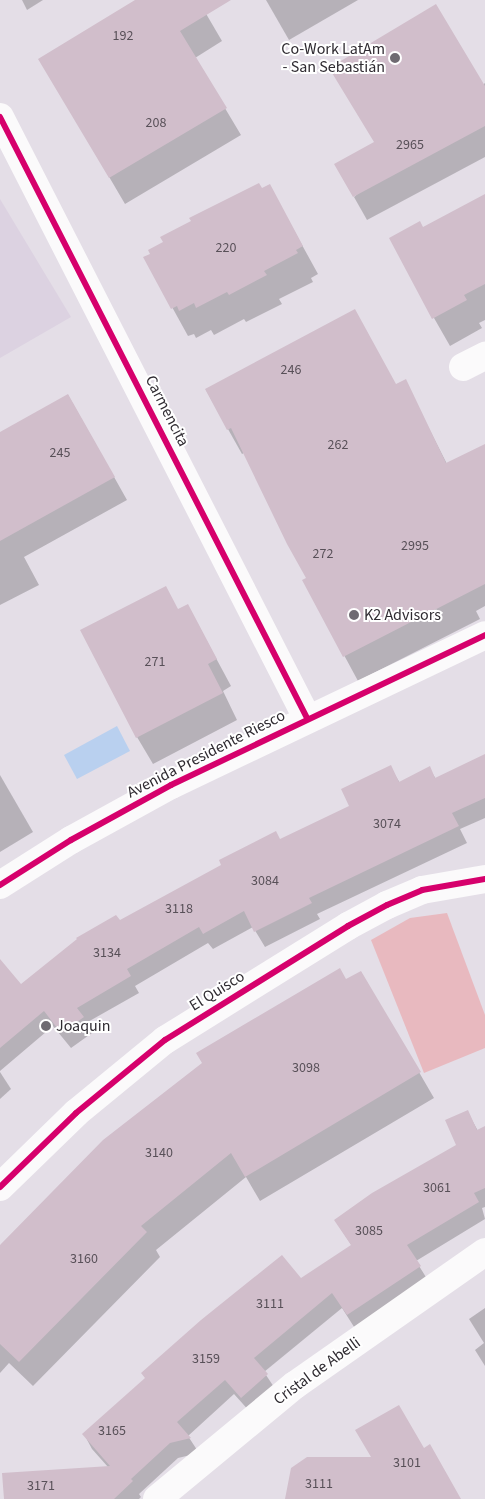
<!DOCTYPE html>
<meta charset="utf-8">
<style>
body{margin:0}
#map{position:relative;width:485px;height:1499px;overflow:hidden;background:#e4dee7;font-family:"Source Sans 3",sans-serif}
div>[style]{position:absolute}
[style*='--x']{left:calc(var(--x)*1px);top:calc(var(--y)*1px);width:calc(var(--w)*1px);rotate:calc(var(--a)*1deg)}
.built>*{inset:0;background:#dcd2e1}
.green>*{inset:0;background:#e8b9bf}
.water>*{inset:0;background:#b9d0ef}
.shadow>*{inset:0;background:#0003}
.building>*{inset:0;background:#d1becb}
.minor>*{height:28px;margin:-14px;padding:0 14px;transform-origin:14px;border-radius:14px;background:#fbfafb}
.major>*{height:28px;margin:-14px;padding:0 14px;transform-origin:14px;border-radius:14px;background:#fbfafb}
.cycleway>*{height:6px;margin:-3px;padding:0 3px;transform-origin:3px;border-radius:3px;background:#d6006c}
.dots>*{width:14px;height:14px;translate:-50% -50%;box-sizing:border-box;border:2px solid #fff;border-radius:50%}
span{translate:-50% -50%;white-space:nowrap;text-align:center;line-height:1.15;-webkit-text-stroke:4px #fff;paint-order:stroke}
.number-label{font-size:14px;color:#585058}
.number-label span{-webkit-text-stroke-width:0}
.poi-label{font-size:16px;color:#2f2b31}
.right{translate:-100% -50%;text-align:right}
.left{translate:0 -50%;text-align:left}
.street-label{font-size:16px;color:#2f2b31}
</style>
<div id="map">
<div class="built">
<div style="clip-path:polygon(0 199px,71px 317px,0 358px)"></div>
</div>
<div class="green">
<div style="clip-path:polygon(447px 913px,485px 1015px,485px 1048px,424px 1073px,371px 940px,410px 918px)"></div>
</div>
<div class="water">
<div style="clip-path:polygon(117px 726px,130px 751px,77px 779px,64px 755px)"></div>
</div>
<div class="shadow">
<div style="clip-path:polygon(22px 0,43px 0,27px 10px)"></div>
<div style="clip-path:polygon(137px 0,198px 0,222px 41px,195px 58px,241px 135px,125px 204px,40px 59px)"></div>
<div style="clip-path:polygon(266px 0,358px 0,289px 40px)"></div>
<div style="clip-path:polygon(485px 83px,485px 157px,367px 220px,354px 197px)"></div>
<div style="clip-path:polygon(269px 185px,318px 274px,311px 278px,313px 282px,279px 299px,282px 304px,246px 322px,244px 319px,214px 335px,211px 330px,196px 338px,194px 334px,188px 336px,145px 258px)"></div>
<div style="clip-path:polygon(485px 195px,485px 320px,479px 323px,482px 328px,450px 346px,434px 318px,423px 229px)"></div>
<div style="clip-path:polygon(405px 381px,447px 464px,485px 445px,485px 606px,476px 611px,480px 619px,358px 681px,304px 581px,307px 578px,244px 453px,242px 454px,206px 390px,396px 385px)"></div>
<div style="clip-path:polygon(68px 395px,127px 500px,24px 557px,39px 585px,0 605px,0 433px)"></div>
<div style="clip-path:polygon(188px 606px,231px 686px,223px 691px,237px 720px,153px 764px,137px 737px,179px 610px)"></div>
<div style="clip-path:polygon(485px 756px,485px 818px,460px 829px,467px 843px,317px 914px,320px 919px,265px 947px,253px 927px,213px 949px,208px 943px,135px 986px,139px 993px,86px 1023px,92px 1033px,71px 1048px,53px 1026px,0 1071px,0 988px,21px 986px,119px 922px,351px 806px,390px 767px,400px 783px,429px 768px,436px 779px)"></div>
<div style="clip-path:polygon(0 775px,33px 832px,0 852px)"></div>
<div style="clip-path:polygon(361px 972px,434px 1098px,260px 1201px,246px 1177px,156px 1250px,160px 1257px,33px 1386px,9px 1363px,0 1373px,0 1247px,345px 981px)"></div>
<div style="clip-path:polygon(0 1072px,11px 1089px,0 1099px)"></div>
<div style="clip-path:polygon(467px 1111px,478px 1131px,485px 1128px,485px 1207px,482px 1208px,485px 1219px,416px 1261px,429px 1282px,356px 1330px,342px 1308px,264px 1372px,276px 1390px,251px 1413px,234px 1394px,188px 1436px,199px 1453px,178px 1458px,139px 1494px,141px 1497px,139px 1499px,106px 1499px,108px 1467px,92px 1449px,84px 1434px,352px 1246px,335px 1220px,458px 1145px)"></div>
<div style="clip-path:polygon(485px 1308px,485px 1366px,475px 1350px,484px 1343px,469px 1319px)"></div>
</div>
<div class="building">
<div style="clip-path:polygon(135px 0,231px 0,180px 31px,227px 108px,109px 178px,38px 59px)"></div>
<div style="clip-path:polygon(436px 4px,485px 86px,485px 126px,353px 197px,334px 164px,374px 142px,329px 68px)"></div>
<div style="clip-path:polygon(259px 183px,262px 188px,270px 184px,303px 246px,296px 250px,298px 253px,264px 271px,267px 275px,229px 295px,227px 292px,196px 308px,194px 303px,179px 311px,177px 306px,171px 309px,143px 257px,150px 254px,148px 250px,163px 242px,160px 237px,191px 221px,189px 218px)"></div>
<div style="clip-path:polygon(485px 194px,485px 284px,464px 295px,467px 300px,432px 319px,389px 238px,420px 221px,423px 227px)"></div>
<div style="clip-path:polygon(355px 309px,396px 384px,406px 379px,446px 463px,485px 444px,485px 584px,343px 657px,302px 580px,306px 578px,287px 544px,231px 428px,227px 430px,205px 389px)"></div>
<div style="clip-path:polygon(68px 394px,115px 477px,0 541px,0 432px)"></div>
<div style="clip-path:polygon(166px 586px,178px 609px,188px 604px,217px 659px,208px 664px,223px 693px,136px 738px,80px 630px)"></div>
<div style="clip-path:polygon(485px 754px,485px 798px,452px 813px,459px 826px,309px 898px,312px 903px,254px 932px,244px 911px,203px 934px,199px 927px,127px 969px,131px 976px,77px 1008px,84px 1017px,61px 1033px,44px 1011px,0 1048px,0 959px,21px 984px,77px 939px,76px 938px,116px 915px,120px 920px,221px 865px,219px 860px,276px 831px,280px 839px,349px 806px,341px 789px,391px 765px,399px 782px,430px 766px,435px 778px)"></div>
<div style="clip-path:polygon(340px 968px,346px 979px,361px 971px,421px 1072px,245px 1177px,231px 1153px,141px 1226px,147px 1232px,19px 1362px,0 1344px,0 1245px,103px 1140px,202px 1063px,196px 1053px)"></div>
<div style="clip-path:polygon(468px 1110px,477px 1130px,485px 1126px,485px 1188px,474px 1193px,479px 1202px,407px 1245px,421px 1266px,347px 1315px,332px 1293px,254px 1358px,268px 1374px,241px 1398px,225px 1380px,177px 1422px,191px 1438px,170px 1443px,131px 1479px,133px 1481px,114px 1499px,4px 1499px,2px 1473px,110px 1466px,82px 1434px,145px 1378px,141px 1373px,201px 1320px,282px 1255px,301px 1278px,351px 1245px,334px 1220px,372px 1193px,456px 1145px,445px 1120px)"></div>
<div style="clip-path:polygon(399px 1405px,424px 1448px,430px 1444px,461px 1499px,285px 1499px,291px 1468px,307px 1457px,371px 1457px,355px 1430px)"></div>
</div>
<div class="minor">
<div style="--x:0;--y:117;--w:675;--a:62.94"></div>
<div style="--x:463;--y:367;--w:25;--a:-27"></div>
<div style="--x:0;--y:1187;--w:106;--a:-44.2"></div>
<div style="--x:76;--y:1113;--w:115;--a:-39.4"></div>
<div style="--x:165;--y:1040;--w:216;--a:-31.9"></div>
<div style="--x:348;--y:926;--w:44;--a:-28.3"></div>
<div style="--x:387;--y:905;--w:38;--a:-23"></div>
<div style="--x:422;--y:890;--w:64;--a:-9.9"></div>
<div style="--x:157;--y:1499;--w:179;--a:-39.6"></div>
<div style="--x:295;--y:1385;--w:232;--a:-35"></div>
</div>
<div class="major">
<div style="--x:0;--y:885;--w:84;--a:-32.4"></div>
<div style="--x:71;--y:840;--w:114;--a:-28.8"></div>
<div style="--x:171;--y:785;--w:348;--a:-25.5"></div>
</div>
<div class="cycleway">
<div style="--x:0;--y:117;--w:675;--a:62.94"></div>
<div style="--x:0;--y:885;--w:84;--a:-32.4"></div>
<div style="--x:71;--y:840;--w:114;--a:-28.8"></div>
<div style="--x:171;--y:785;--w:348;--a:-25.5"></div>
<div style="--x:0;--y:1187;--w:106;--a:-44.2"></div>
<div style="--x:76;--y:1113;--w:115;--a:-39.4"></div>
<div style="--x:165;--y:1040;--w:216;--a:-31.9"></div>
<div style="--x:348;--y:926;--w:44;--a:-28.3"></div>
<div style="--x:387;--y:905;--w:38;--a:-23"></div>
<div style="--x:422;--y:890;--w:64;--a:-9.9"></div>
</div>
<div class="dots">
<div style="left:395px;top:58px;background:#6e6a71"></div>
<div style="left:354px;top:615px;background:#6e6a71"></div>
<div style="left:46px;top:1026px;background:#6e6a71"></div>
</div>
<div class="number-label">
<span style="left:123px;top:36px">192</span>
<span style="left:156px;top:123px">208</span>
<span style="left:410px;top:145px">2965</span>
<span style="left:226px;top:248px">220</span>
<span style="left:291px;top:370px">246</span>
<span style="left:338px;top:445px">262</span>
<span style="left:60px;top:453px">245</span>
<span style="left:415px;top:546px">2995</span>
<span style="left:323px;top:554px">272</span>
<span style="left:155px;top:662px">271</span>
<span style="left:387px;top:824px">3074</span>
<span style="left:265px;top:881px">3084</span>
<span style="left:179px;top:909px">3118</span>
<span style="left:107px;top:953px">3134</span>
<span style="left:306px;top:1068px">3098</span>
<span style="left:159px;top:1153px">3140</span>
<span style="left:437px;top:1188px">3061</span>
<span style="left:369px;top:1231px">3085</span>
<span style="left:84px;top:1259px">3160</span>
<span style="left:270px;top:1304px">3111</span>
<span style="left:206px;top:1359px">3159</span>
<span style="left:112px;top:1431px">3165</span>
<span style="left:407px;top:1463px">3101</span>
<span style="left:319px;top:1484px">3111</span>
<span style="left:41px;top:1486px">3171</span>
</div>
<div class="poi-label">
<span class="right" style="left:385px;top:58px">Co-Work LatAm<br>- San Sebastián</span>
<span class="left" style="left:364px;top:615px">K2 Advisors</span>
<span class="left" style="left:56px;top:1026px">Joaquin</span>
</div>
<div class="street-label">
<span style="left:167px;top:411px;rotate:63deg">Carmencita</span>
<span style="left:206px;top:754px;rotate:-27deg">Avenida Presidente Riesco</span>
<span style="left:217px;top:991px;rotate:-32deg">El Quisco</span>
<span style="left:317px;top:1371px;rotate:-36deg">Cristal de Abelli</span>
</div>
</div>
